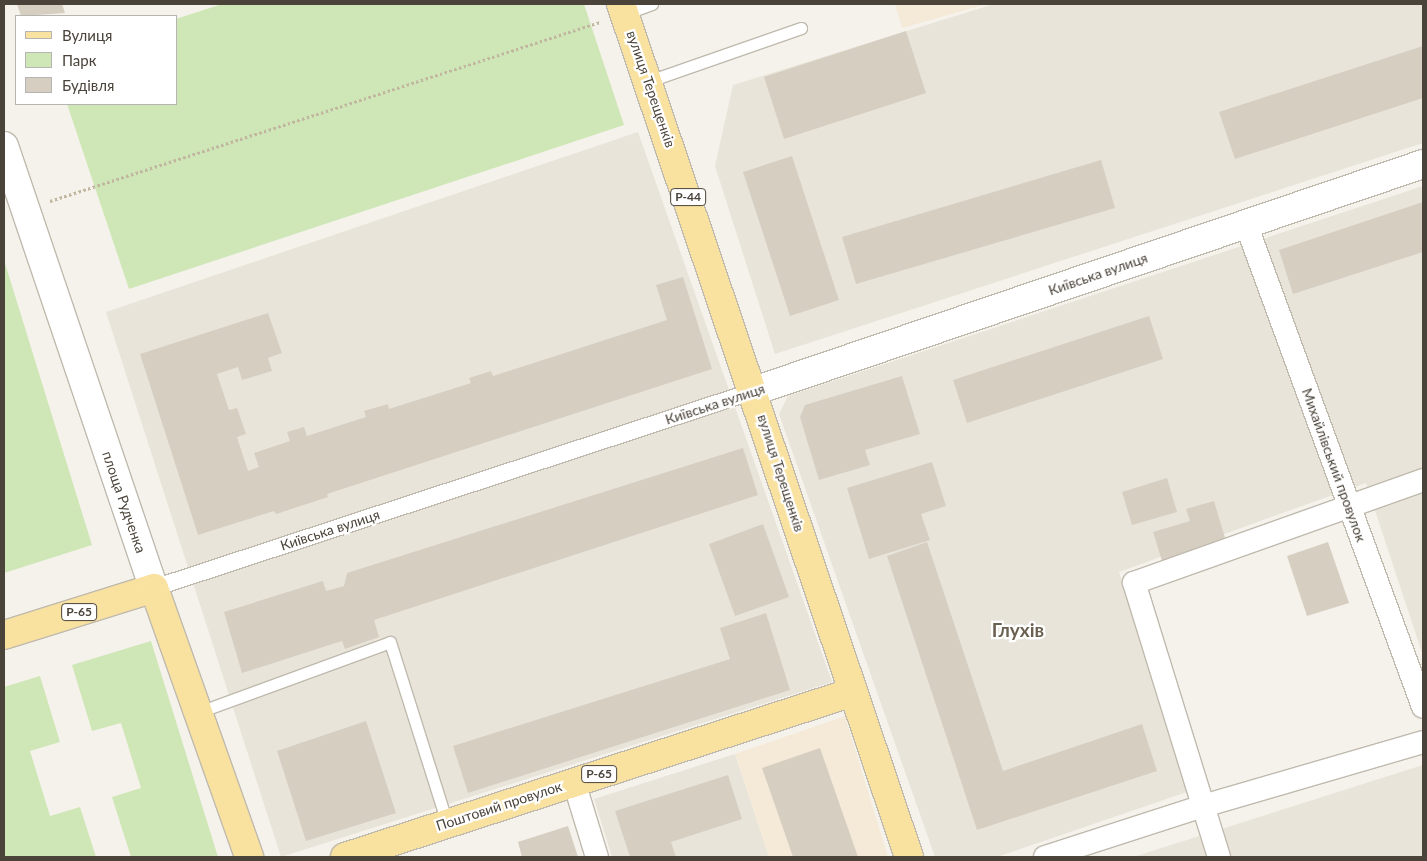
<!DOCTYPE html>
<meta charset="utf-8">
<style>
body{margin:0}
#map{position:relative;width:1427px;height:861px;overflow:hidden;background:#f5f2eb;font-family:Lato,sans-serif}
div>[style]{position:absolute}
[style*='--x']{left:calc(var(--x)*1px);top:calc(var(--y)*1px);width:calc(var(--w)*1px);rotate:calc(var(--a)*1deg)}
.residential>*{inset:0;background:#e8e4da}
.commercial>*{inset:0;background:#f5ead8}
.green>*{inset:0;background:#cfe6b7}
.building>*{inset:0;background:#d6cec1}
.path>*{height:3px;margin-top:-1.5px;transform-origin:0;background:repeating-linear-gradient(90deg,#c1b6a0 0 2.5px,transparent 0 5px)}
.roads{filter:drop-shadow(1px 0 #c0baae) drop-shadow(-1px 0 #c0baae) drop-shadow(0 1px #c0baae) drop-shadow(0 -1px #c0baae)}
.service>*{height:11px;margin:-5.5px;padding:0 5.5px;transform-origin:5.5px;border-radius:5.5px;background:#fff}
.pedestrian>*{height:16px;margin:-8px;padding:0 8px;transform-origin:8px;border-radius:8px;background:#fff}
.minor>*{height:22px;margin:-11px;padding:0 11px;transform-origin:11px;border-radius:11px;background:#fff}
.tertiary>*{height:28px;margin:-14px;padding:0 14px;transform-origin:14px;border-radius:14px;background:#fff}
.primary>*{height:28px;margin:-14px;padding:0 14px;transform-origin:14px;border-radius:14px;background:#f9e2a0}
span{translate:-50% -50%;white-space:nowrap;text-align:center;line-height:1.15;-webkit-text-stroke:4.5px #fff;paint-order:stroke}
.shield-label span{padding:1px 4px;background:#fff;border:1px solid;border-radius:4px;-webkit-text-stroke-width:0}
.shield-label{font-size:12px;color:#494339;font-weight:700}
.street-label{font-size:14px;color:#494339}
.district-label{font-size:19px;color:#6b6151;font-weight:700}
.frame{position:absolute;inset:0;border:5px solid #494339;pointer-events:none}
.legend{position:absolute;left:15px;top:15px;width:162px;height:90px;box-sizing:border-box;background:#fff;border:1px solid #b6b4b0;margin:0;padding:6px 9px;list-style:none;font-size:15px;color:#494339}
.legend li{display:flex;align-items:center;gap:10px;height:25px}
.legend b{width:25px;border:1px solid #b6b4b0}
</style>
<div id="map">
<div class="residential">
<div style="clip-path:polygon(994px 4px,1423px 4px,1423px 143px,775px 354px,715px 166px,733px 85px)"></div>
<div style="clip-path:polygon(638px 132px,832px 682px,281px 857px,106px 312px)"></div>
<div style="clip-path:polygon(1423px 186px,1423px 656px,1366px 483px,1119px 572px,1187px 792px,997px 857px,935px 857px,779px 414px,788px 396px)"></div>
<div style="clip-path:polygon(735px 754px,769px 857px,612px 857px,594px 799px)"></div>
<div style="clip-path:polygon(1423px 765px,1423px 857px,1133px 857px)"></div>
</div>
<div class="commercial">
<div style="clip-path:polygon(895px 4px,987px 4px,902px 28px)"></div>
<div style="clip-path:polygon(845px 716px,888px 857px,769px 857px,735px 754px)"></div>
</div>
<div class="green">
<div style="clip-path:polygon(222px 4px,584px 4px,624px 125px,129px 289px,67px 104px,176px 104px,176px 19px)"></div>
<div style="clip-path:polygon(4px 260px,92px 545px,4px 573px)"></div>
<div style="clip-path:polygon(151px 641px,218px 857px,131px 857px,112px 797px,141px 788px,121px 723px,92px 731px,72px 665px)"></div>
<div style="clip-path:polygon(40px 676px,60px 742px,30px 751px,50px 816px,80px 807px,96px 857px,4px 857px,4px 687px)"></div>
</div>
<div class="building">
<div style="clip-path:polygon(17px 4px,62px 4px,65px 13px,21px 16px)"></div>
<div style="clip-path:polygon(906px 31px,926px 93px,784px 139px,764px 77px)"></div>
<div style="clip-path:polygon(1423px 46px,1423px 98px,1235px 159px,1219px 112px)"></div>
<div style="clip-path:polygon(792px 156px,839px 300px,790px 316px,743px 172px)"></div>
<div style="clip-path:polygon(1101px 160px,1115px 208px,856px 284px,842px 237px)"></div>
<div style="clip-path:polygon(1423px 202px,1423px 252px,1293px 294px,1279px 250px)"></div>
<div style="clip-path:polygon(683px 277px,712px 369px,327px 494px,328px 497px,276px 514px,274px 511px,198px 535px,140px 354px,268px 313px,282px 353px,268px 358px,272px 371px,242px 380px,238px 367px,217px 374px,229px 410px,237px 408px,246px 434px,237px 437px,248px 471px,259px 467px,254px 453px,290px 441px,287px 432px,304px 427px,307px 436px,366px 417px,364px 411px,388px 404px,389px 409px,471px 383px,469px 378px,491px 371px,493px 376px,667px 320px,656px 285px)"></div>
<div style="clip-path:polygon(1149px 316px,1163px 359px,967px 423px,953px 380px)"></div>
<div style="clip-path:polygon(902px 376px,920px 434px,865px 450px,870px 465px,819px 480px,800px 417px,805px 405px)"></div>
<div style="clip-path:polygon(743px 448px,758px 495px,374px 620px,379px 637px,345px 649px,342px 641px,242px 673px,224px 612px,323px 581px,326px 591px,344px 586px,347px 573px)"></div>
<div style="clip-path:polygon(932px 462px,946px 506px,921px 514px,930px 540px,869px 559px,847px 488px)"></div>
<div style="clip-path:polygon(1167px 478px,1177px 512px,1132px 525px,1122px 492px)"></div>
<div style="clip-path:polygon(1214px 501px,1226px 541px,1162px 561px,1153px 532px,1190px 521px,1186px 509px)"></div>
<div style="clip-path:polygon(763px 524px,789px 597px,735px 616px,709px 544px)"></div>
<div style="clip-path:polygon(927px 542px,1003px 771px,1142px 724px,1157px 771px,977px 830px,887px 556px)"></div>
<div style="clip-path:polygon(1328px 542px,1349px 603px,1307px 616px,1287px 556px)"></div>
<div style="clip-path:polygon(766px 613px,790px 690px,468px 793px,453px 746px,730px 659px,720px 628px)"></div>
<div style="clip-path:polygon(366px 721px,396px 813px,306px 841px,277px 751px)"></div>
<div style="clip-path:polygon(820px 748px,858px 857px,793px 857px,762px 768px)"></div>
<div style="clip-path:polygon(728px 775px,742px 819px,671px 842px,676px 857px,630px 857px,615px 811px)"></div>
<div style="clip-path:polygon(568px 826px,578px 857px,522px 857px,518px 842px)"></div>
</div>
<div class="path">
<div style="--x:50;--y:201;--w:578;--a:-18.03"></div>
</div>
<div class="roads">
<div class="service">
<div style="--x:624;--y:14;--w:30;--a:-20"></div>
<div style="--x:649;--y:81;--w:161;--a:-19.2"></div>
<div style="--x:199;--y:712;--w:203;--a:-20.1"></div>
<div style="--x:390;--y:642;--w:190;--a:72.5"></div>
</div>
<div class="pedestrian">
<div style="--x:154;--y:588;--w:632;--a:-18.18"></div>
</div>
<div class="minor">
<div style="--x:1246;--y:224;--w:514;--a:69.87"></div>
<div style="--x:574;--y:782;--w:78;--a:73"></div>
<div style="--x:1045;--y:857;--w:166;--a:-17.9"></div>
<div style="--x:1203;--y:806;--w:229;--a:-16.2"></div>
<div style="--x:1219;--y:857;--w:287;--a:-107.2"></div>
<div style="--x:1134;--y:583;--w:307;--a:-19.6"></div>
</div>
<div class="tertiary">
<div style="--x:4;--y:146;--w:467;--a:71.3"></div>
<div style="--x:754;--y:391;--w:706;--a:-18.74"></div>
</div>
<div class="primary">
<div style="--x:621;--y:4;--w:900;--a:71.34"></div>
<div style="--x:4;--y:635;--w:157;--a:-17.4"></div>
<div style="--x:154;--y:588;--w:285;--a:70.5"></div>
<div style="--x:345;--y:857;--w:534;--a:-17.99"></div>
</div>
</div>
<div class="shield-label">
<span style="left:688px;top:197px">Р-44</span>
<span style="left:79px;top:612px">Р-65</span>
<span style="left:599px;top:774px">Р-65</span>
</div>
<div class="street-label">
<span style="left:651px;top:89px;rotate:71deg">вулиця Терещенків</span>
<span style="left:1098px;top:274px;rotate:-19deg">Київська вулиця</span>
<span style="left:715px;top:404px;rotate:-18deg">Київська вулиця</span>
<span style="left:1334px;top:465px;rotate:70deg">Михайлівський провулок</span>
<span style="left:781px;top:473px;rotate:72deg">вулиця Терещенків</span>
<span style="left:124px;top:502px;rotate:71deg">площа Рудченка</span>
<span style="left:330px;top:530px;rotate:-18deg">Київська вулиця</span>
<span style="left:499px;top:806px;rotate:-18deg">Поштовий провулок</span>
</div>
<div class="district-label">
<span style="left:1018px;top:630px">Глухів</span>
</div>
<div class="frame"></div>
<ul class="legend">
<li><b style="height:6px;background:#f9e2a0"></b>Вулиця</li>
<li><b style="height:14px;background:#cfe6b7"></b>Парк</li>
<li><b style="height:14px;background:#d6cec1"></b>Будівля</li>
</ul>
</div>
